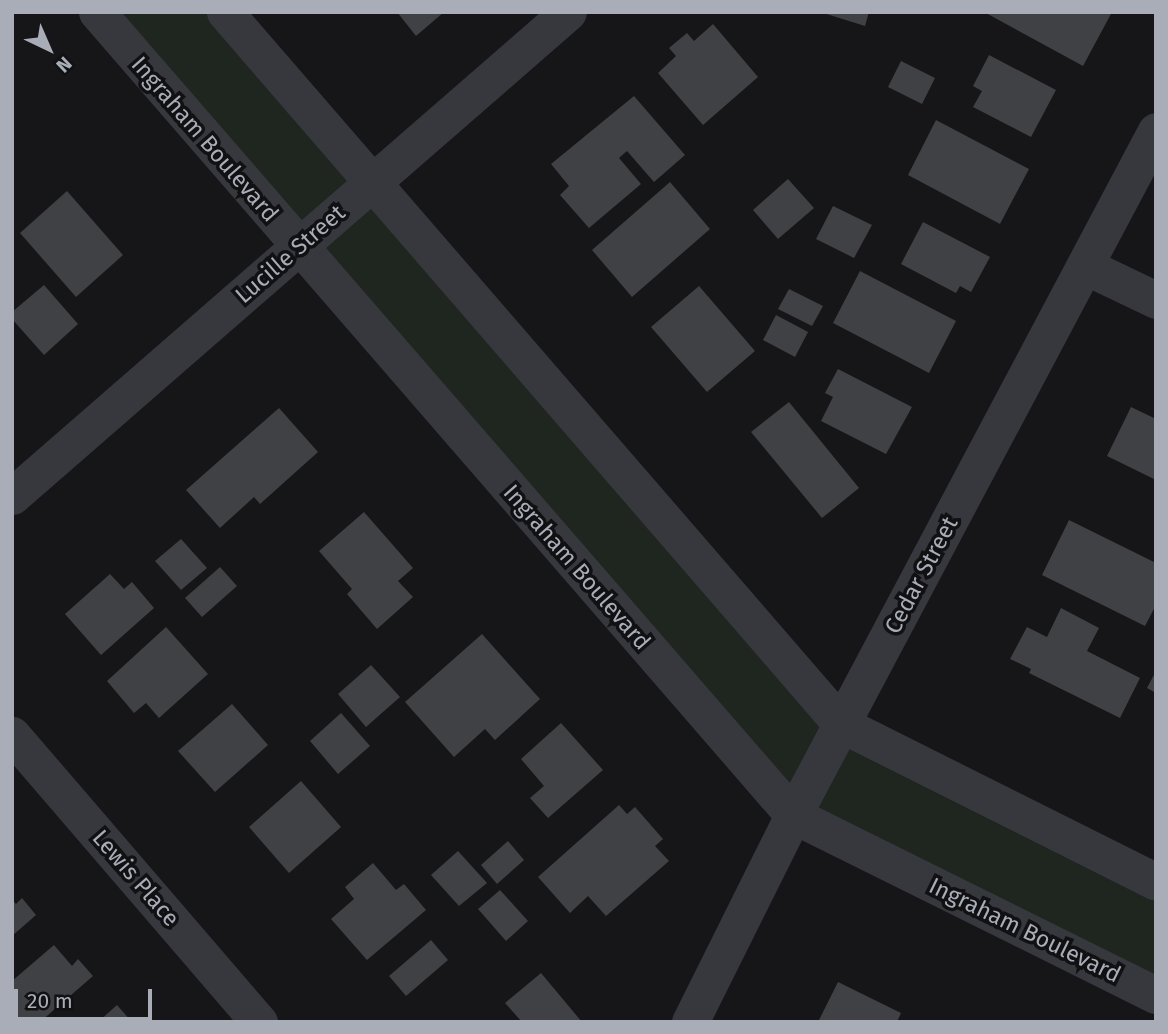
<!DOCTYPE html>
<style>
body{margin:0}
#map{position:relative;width:1168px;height:1034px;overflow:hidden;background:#161618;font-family:"Fira Sans",sans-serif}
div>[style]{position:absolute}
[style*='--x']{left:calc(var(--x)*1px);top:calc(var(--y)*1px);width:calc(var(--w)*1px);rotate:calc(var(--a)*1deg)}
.green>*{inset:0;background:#1e261f}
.building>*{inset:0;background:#404145}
.street>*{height:37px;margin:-18.5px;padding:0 18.5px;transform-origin:18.5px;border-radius:18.5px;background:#37383d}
span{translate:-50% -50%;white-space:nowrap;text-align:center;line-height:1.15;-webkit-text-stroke:7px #111113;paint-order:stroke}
.street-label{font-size:23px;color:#a8adb8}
.frame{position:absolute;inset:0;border:14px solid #a8adb8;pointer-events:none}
.north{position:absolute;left:14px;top:14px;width:70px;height:70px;-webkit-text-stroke:5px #111113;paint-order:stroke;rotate:136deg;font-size:19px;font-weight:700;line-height:28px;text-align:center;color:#a8adb8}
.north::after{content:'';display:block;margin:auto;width:24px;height:32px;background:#a8adb8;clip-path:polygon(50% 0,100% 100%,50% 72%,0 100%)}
.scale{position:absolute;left:14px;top:989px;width:138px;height:32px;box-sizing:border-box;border:4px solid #a8adb8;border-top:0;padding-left:9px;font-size:21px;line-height:24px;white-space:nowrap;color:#a8adb8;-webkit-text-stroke:5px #111113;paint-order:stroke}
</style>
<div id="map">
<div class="green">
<div style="clip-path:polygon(97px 12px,225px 12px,841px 724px,1156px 882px,1156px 995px,793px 815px)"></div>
</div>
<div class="building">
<div style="clip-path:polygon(397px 12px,444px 12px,416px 36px)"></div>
<div style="clip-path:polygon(820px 12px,869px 12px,865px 26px)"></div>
<div style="clip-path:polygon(984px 12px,1112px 12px,1083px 66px)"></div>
<div style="clip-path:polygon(713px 24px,758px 77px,703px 125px,658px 73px,676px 56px,669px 48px,687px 33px,694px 41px)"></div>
<div style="clip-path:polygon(989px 55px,1056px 90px,1031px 137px,973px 107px,982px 91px,973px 86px)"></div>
<div style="clip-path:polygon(901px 61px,935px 78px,922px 104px,888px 87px)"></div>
<div style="clip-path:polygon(634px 96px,685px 155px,654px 182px,627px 151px,619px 158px,641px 184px,589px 228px,560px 195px,569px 186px,551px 164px)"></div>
<div style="clip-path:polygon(936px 120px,1029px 169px,1000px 224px,908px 175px)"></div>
<div style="clip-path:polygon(788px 179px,814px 208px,778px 239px,753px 210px)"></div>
<div style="clip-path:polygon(670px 182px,710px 229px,632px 297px,592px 250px)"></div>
<div style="clip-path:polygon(67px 191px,123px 255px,76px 297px,20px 233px)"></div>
<div style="clip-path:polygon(833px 206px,872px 225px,854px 258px,816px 239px)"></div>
<div style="clip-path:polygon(923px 222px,990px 257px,971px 292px,960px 286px,956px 293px,901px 264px)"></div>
<div style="clip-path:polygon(860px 271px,956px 321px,929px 373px,833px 323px)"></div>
<div style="clip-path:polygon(44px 285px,78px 324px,44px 355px,12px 319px,12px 312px)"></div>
<div style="clip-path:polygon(699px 286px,755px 351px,707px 392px,651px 327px)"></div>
<div style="clip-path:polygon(789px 289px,823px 306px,812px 326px,778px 309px)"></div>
<div style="clip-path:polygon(776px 315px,808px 332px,795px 357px,763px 340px)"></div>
<div style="clip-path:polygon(838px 369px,912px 407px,886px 454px,821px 421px,833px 397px,825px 393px)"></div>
<div style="clip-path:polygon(789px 402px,859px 488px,822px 518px,751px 432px)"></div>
<div style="clip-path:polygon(1131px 407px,1156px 419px,1156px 480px,1107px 456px)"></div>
<div style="clip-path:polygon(279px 408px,318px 452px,260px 504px,254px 497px,220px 528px,186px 490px)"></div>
<div style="clip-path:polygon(364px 512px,413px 568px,398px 581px,413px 597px,377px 629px,347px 594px,352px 589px,319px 551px)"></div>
<div style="clip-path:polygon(1069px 520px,1156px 563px,1156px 605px,1145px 626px,1042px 575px)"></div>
<div style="clip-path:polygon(181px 539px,207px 568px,181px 590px,155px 561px)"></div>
<div style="clip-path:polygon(220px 567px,237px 586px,202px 617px,185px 598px)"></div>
<div style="clip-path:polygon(110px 574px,124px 589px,132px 582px,154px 608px,101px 655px,65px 614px)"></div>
<div style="clip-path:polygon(1061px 608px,1099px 628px,1087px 651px,1140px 678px,1120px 718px,1029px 673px,1031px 669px,1010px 659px,1027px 627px,1047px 637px)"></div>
<div style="clip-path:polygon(166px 627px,208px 674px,159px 718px,146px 703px,134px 713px,107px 681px)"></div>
<div style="clip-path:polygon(482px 634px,540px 699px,495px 740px,485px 729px,454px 757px,405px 702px)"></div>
<div style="clip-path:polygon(371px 665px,400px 697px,366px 727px,338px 694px)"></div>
<div style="clip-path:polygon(1156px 671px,1156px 693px,1147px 688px)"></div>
<div style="clip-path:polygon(232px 704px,268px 745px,215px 792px,178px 751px)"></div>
<div style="clip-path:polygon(341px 713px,370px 746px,338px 774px,310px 741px)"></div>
<div style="clip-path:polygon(561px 723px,603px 770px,548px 818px,530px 798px,544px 786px,521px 759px)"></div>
<div style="clip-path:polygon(301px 781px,341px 827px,289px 873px,249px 827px)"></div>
<div style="clip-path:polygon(619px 805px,627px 814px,635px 807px,663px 839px,655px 846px,669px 861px,606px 916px,588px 896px,570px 913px,538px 877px)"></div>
<div style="clip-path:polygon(508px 841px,524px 860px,497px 884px,481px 865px)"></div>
<div style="clip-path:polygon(458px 851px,487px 883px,459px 906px,431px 875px)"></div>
<div style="clip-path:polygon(373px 863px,396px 890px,404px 884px,426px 910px,367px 960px,331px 919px,354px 899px,345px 887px)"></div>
<div style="clip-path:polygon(500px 890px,528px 921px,506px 941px,478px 909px)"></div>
<div style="clip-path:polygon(22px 898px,36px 915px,12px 936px,12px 900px,16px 904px)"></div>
<div style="clip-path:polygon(431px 940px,448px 960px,406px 996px,389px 976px)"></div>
<div style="clip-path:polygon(54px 945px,72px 966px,78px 959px,93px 976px,40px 1022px,22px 1022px,18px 1018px,12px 1022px,12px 981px)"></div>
<div style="clip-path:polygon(541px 973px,582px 1022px,522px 1022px,505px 1003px)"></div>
<div style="clip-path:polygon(838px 982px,901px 1013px,897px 1022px,818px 1022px)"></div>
<div style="clip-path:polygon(117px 1005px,132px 1022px,98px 1022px)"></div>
</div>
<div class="street">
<div style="--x:97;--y:12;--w:1063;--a:49.08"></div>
<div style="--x:793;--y:815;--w:405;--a:26.4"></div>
<div style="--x:225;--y:12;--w:941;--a:49.13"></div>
<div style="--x:841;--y:724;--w:352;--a:26.6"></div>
<div style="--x:1085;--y:266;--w:79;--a:25.6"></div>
<div style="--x:12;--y:496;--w:737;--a:-41.04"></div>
<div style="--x:12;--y:735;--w:379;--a:49.3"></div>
<div style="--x:690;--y:1022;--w:231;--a:-63.5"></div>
<div style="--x:793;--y:815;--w:774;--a:-62.05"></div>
</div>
<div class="street-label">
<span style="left:205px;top:139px;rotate:49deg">Ingraham Boulevard</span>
<span style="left:290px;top:254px;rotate:-41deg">Lucille Street</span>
<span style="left:577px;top:567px;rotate:49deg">Ingraham Boulevard</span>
<span style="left:921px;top:575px;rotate:-62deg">Cedar Street</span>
<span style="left:136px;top:878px;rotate:49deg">Lewis Place</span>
<span style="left:1025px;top:930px;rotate:26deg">Ingraham Boulevard</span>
</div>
<div class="frame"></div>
<div class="north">N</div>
<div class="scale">20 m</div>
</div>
